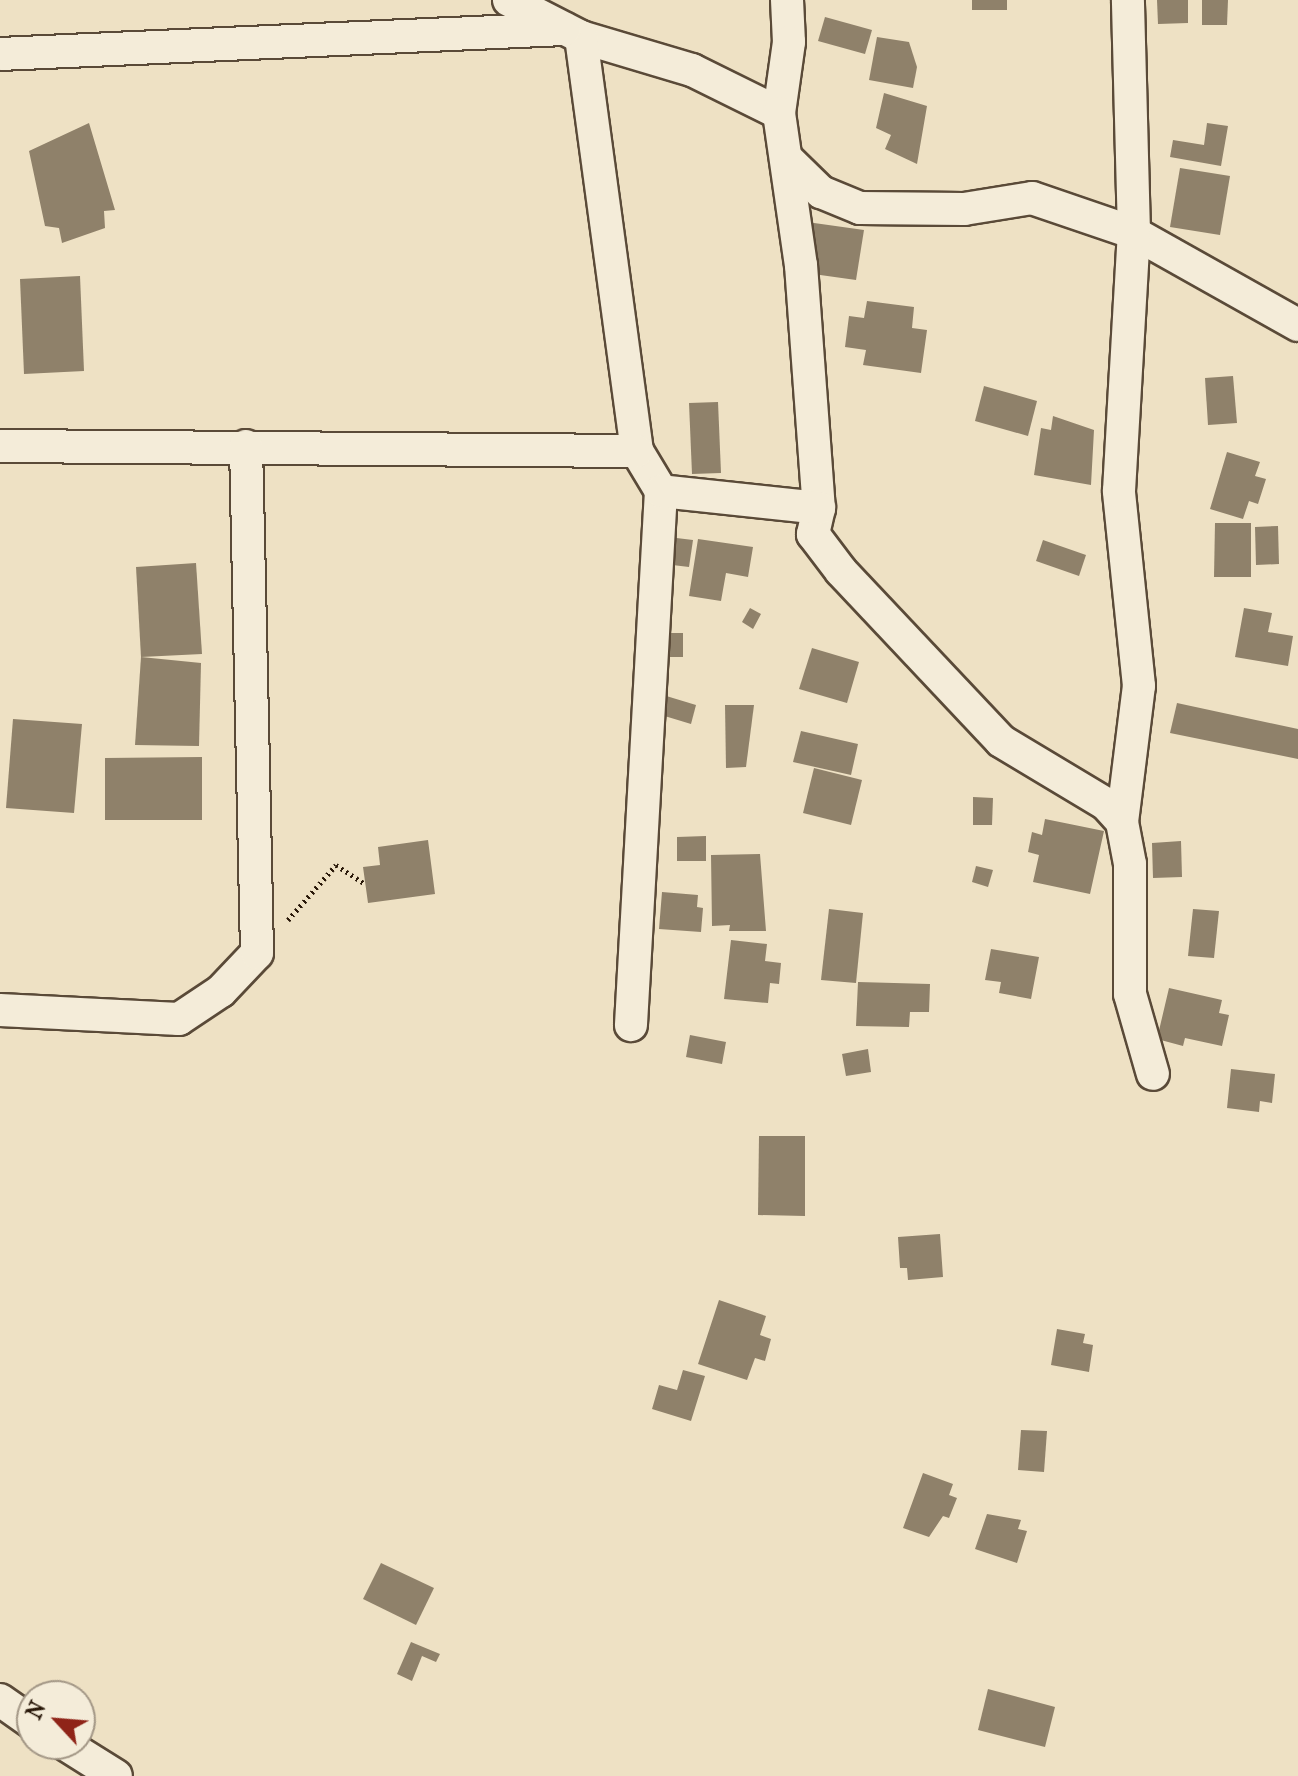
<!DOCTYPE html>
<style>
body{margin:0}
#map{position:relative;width:1298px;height:1776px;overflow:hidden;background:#eee1c4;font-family:"IM FELL French Canon",serif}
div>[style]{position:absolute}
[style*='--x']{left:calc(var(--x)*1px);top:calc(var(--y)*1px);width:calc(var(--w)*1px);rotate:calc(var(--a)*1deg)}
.building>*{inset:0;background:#8f816a}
.path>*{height:5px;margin-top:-2.5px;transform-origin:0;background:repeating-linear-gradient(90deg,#291809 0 2px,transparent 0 6px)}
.roads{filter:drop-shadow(2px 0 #5a4a38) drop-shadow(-2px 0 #5a4a38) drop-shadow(0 2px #5a4a38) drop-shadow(0 -2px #5a4a38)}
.minor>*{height:32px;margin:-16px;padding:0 16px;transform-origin:16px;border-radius:16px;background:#f4ecd9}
span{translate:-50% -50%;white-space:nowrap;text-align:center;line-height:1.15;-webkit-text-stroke:7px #f4ecd9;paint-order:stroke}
.north{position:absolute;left:16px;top:1680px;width:80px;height:80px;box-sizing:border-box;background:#f4ecd9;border:2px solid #a39786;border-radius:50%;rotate:296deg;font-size:22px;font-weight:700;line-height:32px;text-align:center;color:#291809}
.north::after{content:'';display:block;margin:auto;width:28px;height:36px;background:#8f2418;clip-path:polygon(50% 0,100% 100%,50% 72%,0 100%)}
</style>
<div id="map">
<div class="building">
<div style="clip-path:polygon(972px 0,1007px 0,1007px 10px,972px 10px)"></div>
<div style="clip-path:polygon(1157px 0,1188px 0,1188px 23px,1158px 24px)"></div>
<div style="clip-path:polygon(1202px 0,1228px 0,1227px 25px,1202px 25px)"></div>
<div style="clip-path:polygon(825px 17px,872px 30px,865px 54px,818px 41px)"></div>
<div style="clip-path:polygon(877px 37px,909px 42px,917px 67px,913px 88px,869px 80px)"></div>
<div style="clip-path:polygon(884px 93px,927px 106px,917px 164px,885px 149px,891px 135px,876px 128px)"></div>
<div style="clip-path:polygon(89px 123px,115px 210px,104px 211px,105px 228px,62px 243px,59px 228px,45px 226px,29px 151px)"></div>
<div style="clip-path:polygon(1207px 123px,1228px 126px,1221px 166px,1170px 157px,1173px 140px,1204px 145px)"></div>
<div style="clip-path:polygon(1180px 168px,1230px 176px,1220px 235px,1170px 227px)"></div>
<div style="clip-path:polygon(807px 222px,864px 230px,856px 280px,806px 273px)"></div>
<div style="clip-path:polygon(80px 276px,84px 371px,24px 374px,20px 279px)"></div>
<div style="clip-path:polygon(867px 301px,914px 307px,912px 328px,927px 330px,921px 373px,863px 365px,866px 350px,845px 347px,849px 316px,864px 318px)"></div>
<div style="clip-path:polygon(1233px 376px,1237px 423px,1208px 425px,1205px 378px)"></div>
<div style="clip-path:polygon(984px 386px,1037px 401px,1028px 436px,975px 421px)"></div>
<div style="clip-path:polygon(718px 402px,721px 473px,692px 474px,689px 403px)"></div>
<div style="clip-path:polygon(1053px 416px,1094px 430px,1091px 485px,1034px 475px,1041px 428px,1051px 430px)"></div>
<div style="clip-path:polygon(1227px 452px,1260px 462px,1255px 476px,1266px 479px,1258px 504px,1249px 501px,1243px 519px,1210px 509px)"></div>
<div style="clip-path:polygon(1215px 523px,1251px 523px,1251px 577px,1214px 577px)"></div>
<div style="clip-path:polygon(1278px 526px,1279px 564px,1256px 565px,1255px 527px)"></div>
<div style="clip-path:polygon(660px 536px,693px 540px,689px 567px,656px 563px)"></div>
<div style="clip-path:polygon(698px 539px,753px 547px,748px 577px,726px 573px,721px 601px,689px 596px)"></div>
<div style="clip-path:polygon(1043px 540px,1086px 555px,1079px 576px,1036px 561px)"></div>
<div style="clip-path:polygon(196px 563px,202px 654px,141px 657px,136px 567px)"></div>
<div style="clip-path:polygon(750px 608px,761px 614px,753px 629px,742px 622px)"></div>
<div style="clip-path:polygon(1244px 608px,1272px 613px,1268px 632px,1293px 636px,1288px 666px,1235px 657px)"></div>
<div style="clip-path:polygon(654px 633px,683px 633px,683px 657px,654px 657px)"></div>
<div style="clip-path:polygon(812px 648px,859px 662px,847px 703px,799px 689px)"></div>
<div style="clip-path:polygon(141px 657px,201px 663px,199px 746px,135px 745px)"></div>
<div style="clip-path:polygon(663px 695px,696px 705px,691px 724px,658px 714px)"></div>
<div style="clip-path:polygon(1177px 703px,1298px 729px,1298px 759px,1170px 733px)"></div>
<div style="clip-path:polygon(725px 705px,754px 705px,746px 767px,726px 768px)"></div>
<div style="clip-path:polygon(13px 719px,82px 724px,74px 813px,6px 808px)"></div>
<div style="clip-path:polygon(801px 731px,858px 744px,851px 775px,793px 762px)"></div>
<div style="clip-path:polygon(202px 757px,202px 820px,105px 820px,105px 758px)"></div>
<div style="clip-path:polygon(814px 768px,862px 780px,851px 825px,803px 813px)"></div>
<div style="clip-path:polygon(973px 797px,993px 798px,992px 825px,973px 825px)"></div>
<div style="clip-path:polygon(1045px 819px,1104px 831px,1090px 894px,1033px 882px,1039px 855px,1028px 852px,1032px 832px,1042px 835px)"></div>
<div style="clip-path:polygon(706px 836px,706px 861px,677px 861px,677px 837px)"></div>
<div style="clip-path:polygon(428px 840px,435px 894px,368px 903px,363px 867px,380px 865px,378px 847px)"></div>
<div style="clip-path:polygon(1181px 841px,1182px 877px,1153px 878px,1152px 843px)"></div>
<div style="clip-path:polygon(760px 854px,766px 931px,729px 931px,730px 925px,712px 926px,711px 855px)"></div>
<div style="clip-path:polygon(976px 866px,993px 870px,988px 887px,972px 882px)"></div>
<div style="clip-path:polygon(662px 892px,698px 895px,697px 907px,703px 908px,701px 932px,659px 929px)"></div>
<div style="clip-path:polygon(829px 909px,863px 913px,856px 983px,821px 980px)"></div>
<div style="clip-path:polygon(1193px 909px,1219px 911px,1214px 958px,1188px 956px)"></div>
<div style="clip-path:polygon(731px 940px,767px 944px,765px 961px,781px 963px,779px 984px,770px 983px,768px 1003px,724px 999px)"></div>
<div style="clip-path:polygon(991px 949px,1039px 957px,1031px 999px,999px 993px,1001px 982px,985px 980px)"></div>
<div style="clip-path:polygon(858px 982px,930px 984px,929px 1012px,910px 1012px,909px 1027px,856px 1026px)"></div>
<div style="clip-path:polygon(1169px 988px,1222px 1000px,1219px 1013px,1229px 1015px,1222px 1046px,1185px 1038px,1183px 1046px,1157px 1039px)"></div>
<div style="clip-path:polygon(690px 1035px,726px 1042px,722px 1064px,686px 1057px)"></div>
<div style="clip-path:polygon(868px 1049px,871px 1072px,846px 1076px,842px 1054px)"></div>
<div style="clip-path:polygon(1231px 1069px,1275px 1074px,1272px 1103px,1260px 1101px,1259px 1112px,1227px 1108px)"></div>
<div style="clip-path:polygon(759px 1136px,805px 1136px,805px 1216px,758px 1215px)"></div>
<div style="clip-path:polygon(940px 1234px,943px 1277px,908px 1280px,907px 1268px,900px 1268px,898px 1237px)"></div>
<div style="clip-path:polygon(719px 1300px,766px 1316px,760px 1335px,771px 1339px,765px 1361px,755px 1358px,747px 1380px,698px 1364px)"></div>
<div style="clip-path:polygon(1057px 1329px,1085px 1334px,1083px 1343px,1093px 1345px,1089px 1372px,1051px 1365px)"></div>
<div style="clip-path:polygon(683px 1370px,705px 1376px,691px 1421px,652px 1409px,659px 1385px,677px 1390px)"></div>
<div style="clip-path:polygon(1021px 1430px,1047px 1431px,1044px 1472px,1018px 1470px)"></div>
<div style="clip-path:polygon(923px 1473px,953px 1484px,949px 1495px,957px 1498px,949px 1518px,943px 1516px,929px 1537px,903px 1528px)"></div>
<div style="clip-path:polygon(987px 1514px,1021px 1520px,1018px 1529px,1027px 1531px,1017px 1563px,975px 1549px)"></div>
<div style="clip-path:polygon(381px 1563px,434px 1588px,416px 1625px,363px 1599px)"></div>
<div style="clip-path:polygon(411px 1642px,440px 1654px,436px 1662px,422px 1656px,412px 1681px,397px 1674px)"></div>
<div style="clip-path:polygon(988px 1689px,1055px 1707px,1045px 1747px,978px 1730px)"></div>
</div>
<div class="path">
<div style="--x:288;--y:920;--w:73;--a:-48.9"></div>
<div style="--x:336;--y:865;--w:33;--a:33"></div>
</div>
<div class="roads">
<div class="minor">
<div style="--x:509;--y:0;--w:81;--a:27.2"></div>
<div style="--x:581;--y:37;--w:116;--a:16.6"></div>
<div style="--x:692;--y:70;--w:97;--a:26.3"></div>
<div style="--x:787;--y:0;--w:42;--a:87.3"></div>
<div style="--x:789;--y:42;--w:72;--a:98"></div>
<div style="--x:779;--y:113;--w:154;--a:81.8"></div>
<div style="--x:801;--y:265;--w:244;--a:85.8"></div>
<div style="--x:819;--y:508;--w:27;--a:103"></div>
<div style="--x:813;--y:534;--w:46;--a:52.9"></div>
<div style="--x:841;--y:571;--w:233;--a:46.7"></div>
<div style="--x:1001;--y:741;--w:122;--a:31"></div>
<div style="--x:1106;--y:804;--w:24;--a:48"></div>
<div style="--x:1122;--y:822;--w:43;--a:79.2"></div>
<div style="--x:1130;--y:864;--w:130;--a:90"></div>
<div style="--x:1130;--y:994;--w:83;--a:74"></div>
<div style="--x:581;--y:37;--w:418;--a:82.3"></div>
<div style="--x:637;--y:451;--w:47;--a:59"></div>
<div style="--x:661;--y:491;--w:535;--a:93.22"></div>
<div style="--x:0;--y:54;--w:565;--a:-2.54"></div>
<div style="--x:786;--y:158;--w:49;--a:44.2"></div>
<div style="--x:821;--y:192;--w:42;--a:22.3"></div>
<div style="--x:860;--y:208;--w:104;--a:0.6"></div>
<div style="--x:964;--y:209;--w:69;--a:-9.2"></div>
<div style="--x:1032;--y:198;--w:108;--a:18.9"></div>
<div style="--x:1134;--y:233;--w:188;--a:29.3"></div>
<div style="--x:0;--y:446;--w:637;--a:0.45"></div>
<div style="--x:661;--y:491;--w:159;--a:6.1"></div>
<div style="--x:1122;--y:822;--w:137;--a:-82.9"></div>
<div style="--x:1139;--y:686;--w:196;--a:-95.9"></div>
<div style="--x:1119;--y:491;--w:258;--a:-86.7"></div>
<div style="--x:1134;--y:233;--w:233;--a:-91.5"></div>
<div style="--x:0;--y:1010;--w:179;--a:2.9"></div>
<div style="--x:179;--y:1019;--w:50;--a:-33.7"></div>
<div style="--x:221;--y:991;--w:52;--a:-46.5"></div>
<div style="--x:257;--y:953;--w:507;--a:-91.24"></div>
<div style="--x:0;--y:1700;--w:39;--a:35"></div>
<div style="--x:65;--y:1744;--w:60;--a:32.1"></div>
</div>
</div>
<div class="north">N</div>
</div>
